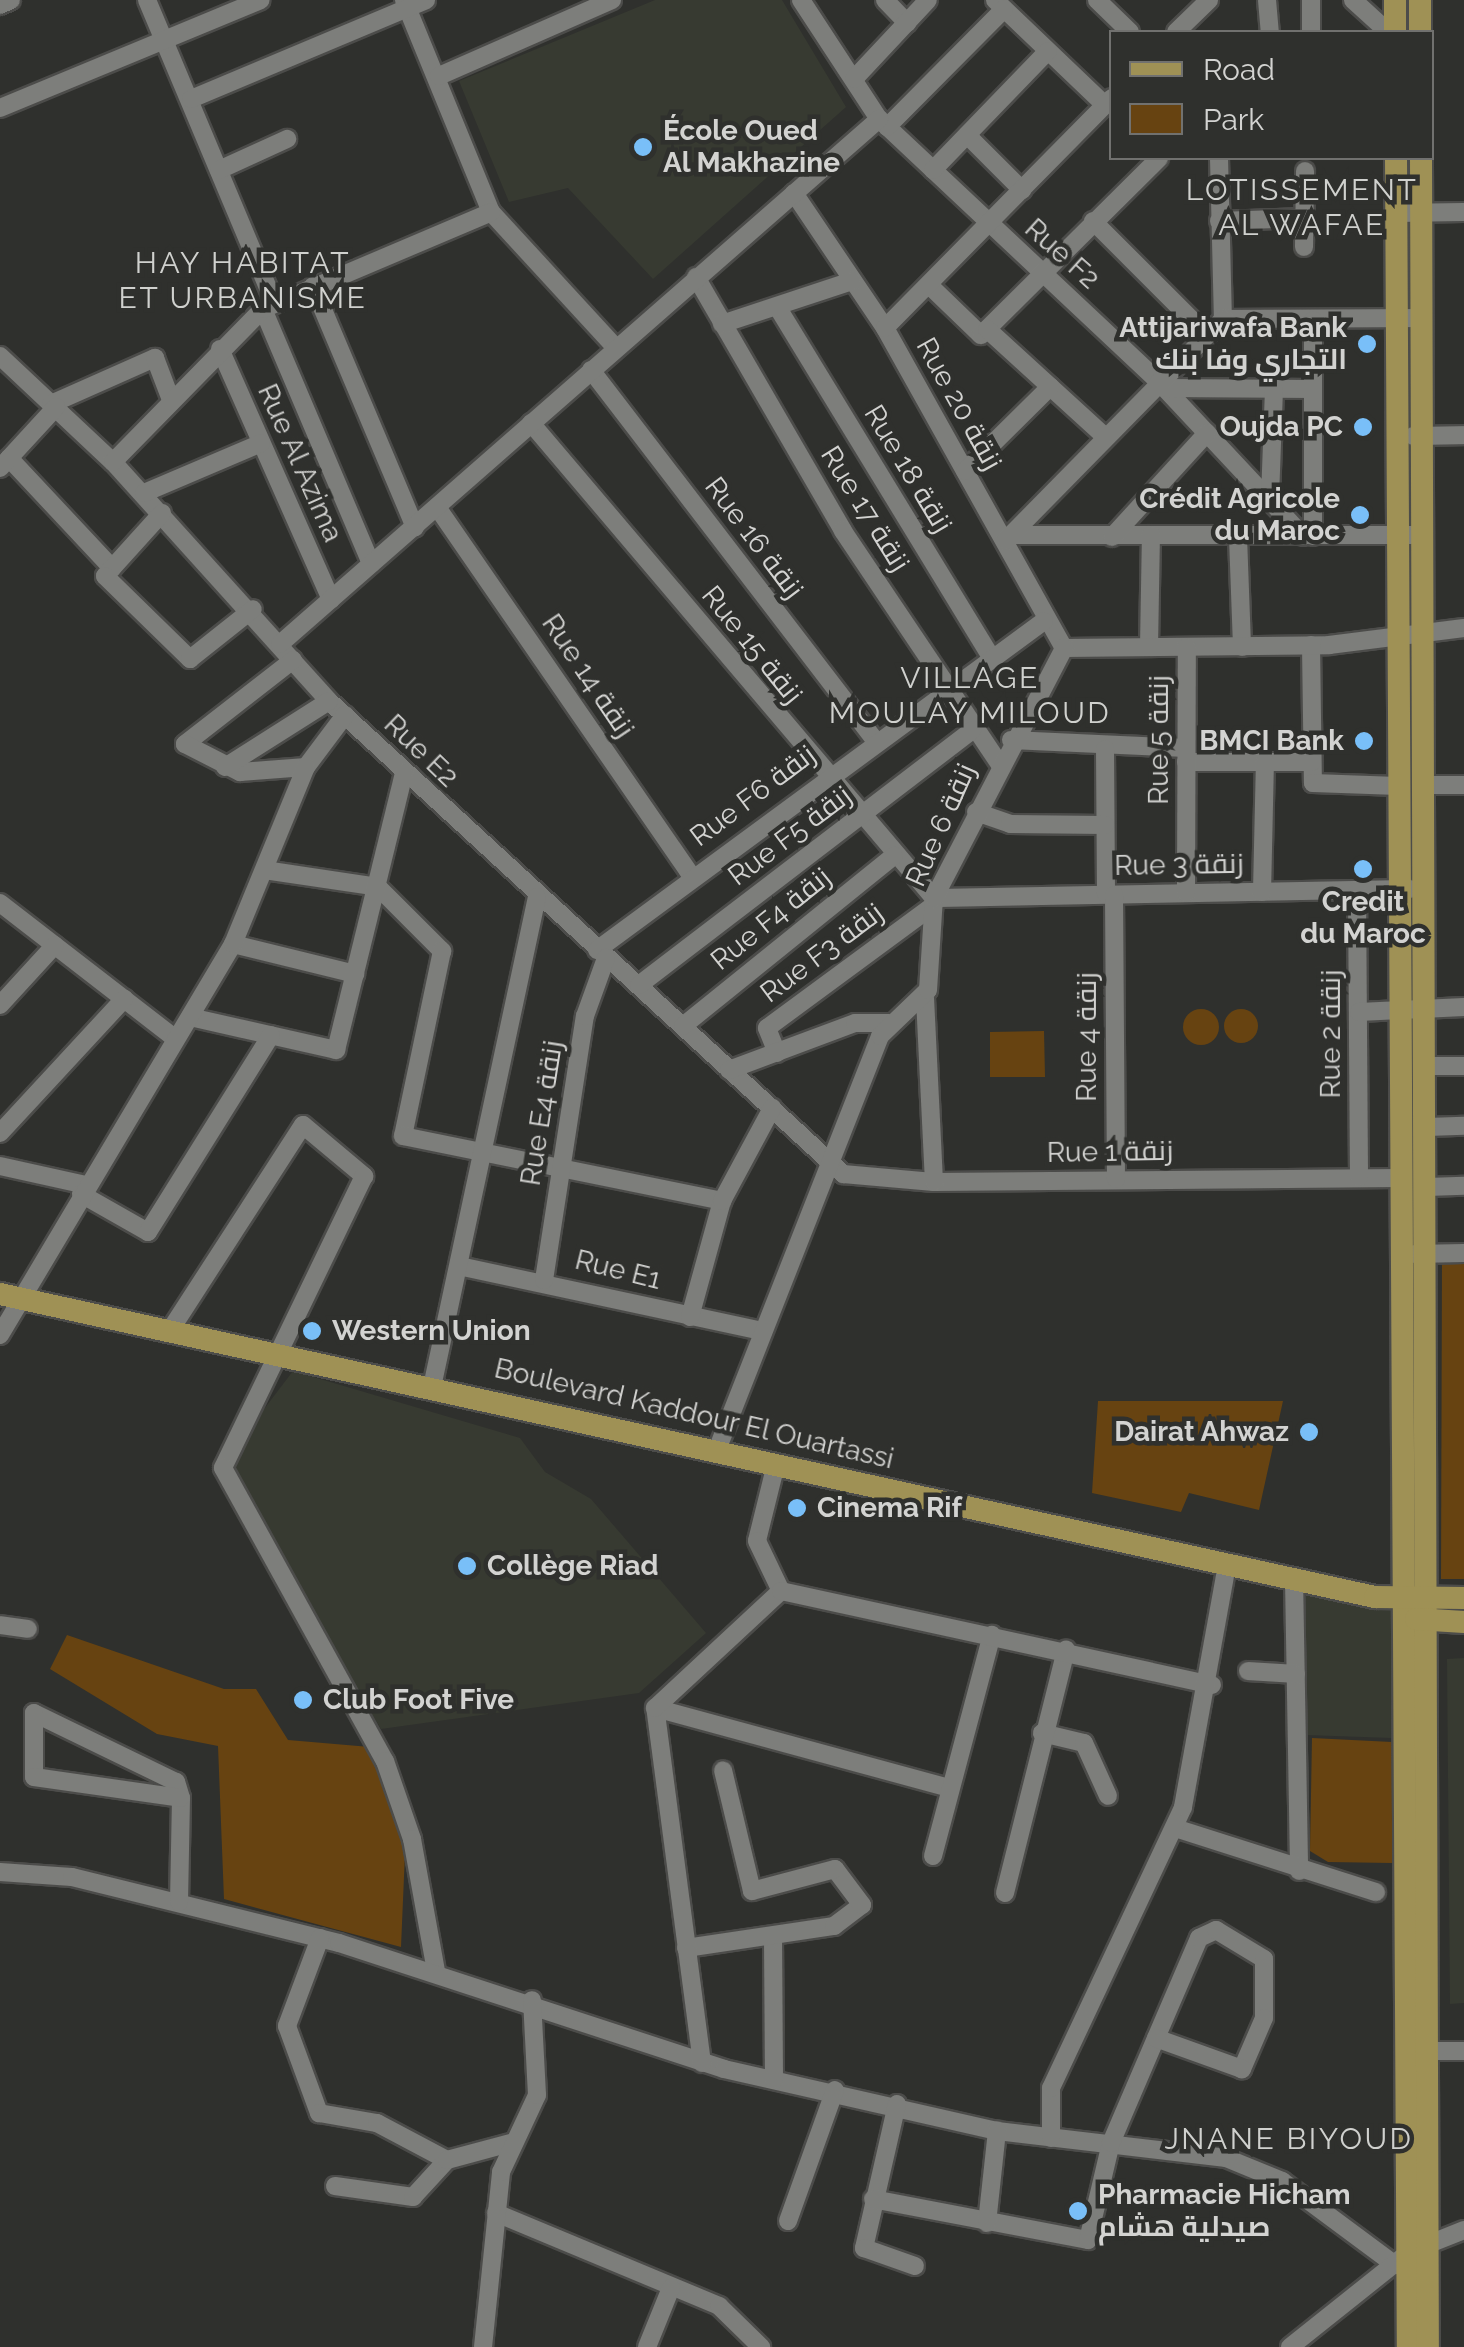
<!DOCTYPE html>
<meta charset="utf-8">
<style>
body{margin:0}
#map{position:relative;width:1464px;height:2347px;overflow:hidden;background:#2f302d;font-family:Raleway,Cairo,sans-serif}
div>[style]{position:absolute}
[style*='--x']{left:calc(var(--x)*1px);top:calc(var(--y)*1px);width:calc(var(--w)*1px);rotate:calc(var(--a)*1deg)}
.built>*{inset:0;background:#373a31}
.green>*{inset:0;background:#674311}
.round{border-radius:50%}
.roads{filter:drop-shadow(2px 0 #4c4c4a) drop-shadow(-2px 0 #4c4c4a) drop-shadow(0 2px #4c4c4a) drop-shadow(0 -2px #4c4c4a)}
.minor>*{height:18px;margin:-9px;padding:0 9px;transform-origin:9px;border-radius:9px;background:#7d7e7b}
.major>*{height:22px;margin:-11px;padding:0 11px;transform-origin:11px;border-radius:11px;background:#9f9155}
.dots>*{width:28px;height:28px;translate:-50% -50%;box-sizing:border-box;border:5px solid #2f302d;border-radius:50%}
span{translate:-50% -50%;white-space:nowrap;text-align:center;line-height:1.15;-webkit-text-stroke:9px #2f302d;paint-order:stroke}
.poi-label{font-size:28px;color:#d3d3d1;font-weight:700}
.left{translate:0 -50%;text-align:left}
.right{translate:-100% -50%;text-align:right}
.street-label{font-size:28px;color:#d3d3d1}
.neighbourhood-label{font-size:30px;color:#d0d1ce;letter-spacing:2.5px}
.legend{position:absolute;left:1109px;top:30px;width:325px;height:130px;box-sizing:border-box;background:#2f302d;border:2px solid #71716f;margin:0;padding:12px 18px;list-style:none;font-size:30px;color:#d3d3d1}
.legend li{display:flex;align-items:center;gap:20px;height:50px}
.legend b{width:50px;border:2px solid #71716f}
</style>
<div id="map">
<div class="built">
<div style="clip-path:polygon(655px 0,782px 0,846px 107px,653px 279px,568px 188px,509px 202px,459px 81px)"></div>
<div style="clip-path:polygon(293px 1371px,520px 1438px,545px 1472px,591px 1499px,706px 1633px,639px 1693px,381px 1729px,229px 1473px,245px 1434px)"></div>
<div style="clip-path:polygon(1306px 1591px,1391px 1605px,1391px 1738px,1306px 1735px)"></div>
<div style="clip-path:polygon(1464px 1658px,1464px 2003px,1450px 2004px,1447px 1659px)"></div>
</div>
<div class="green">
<div class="round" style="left:1183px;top:1009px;width:36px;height:36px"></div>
<div class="round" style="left:1224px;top:1009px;width:34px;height:34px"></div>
<div style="clip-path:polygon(1044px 1031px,1045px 1077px,990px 1077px,990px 1032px)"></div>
<div style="clip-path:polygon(1442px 1262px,1464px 1262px,1464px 1579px,1441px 1579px)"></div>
<div style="clip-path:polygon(1098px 1401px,1283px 1401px,1259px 1510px,1189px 1493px,1181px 1512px,1092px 1493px)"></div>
<div style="clip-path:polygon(67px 1635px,224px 1689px,256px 1689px,288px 1740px,370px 1747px,406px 1830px,401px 1947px,224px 1899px,218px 1746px,157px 1734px,50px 1669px)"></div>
<div style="clip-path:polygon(1312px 1738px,1392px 1742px,1392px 1863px,1328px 1862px,1310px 1851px)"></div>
</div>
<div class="roads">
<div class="minor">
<div style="--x:147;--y:0;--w:328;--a:67.2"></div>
<div style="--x:404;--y:0;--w:229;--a:67.7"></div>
<div style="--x:491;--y:212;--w:183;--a:47.4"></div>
<div style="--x:801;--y:0;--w:142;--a:56.8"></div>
<div style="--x:879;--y:119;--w:384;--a:43.2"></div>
<div style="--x:1159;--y:382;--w:211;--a:46.9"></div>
<div style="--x:885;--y:0;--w:32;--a:46"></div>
<div style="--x:995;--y:0;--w:152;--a:43.7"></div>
<div style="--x:1097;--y:0;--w:46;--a:44.1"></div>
<div style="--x:1267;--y:0;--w:32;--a:85"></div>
<div style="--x:1353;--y:0;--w:47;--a:42.4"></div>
<div style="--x:0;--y:5;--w:12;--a:-24"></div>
<div style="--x:1176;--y:32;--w:46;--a:-44.1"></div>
<div style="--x:1311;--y:32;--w:32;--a:-90"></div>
<div style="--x:439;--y:76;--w:189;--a:-23.7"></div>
<div style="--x:854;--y:79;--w:108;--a:-46.9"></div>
<div style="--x:191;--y:99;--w:255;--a:-22.8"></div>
<div style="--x:0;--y:108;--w:282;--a:-22.5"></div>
<div style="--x:887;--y:127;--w:166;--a:-45.2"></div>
<div style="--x:967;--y:135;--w:78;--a:45"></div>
<div style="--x:1219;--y:158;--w:161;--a:88.6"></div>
<div style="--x:219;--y:170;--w:75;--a:-24.5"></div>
<div style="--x:933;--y:170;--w:165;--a:-46"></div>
<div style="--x:794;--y:193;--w:163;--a:56"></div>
<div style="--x:885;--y:328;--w:367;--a:60.8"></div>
<div style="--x:1396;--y:213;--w:68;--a:-0.8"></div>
<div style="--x:1093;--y:221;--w:160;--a:45"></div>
<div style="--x:1219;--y:221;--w:86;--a:-2"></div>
<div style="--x:1304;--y:247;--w:76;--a:-89.2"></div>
<div style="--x:696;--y:277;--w:293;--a:59.9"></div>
<div style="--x:843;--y:531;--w:280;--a:56.1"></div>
<div style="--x:929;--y:285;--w:72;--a:43.9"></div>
<div style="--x:981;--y:335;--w:251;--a:-44.8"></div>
<div style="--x:313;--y:286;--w:262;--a:67.1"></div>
<div style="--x:778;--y:308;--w:409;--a:58.6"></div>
<div style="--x:263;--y:309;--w:277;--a:67"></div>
<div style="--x:1223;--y:319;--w:199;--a:-0.3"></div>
<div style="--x:722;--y:324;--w:137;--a:-18.3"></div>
<div style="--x:885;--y:328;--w:323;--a:-45.4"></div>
<div style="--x:987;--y:329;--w:159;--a:42.4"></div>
<div style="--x:220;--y:349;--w:274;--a:66.1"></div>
<div style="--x:0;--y:356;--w:155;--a:43.2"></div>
<div style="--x:113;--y:462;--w:322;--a:47.9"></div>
<div style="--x:329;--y:701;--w:699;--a:42.62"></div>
<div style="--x:843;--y:1174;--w:91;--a:5"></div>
<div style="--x:934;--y:1182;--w:465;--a:-0.5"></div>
<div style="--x:591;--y:370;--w:465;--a:52.5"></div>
<div style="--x:1165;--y:388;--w:148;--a:0.4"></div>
<div style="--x:51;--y:404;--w:114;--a:-23.9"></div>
<div style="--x:155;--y:358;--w:45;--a:69.1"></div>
<div style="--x:531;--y:423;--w:623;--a:49.69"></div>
<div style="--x:934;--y:898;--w:476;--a:-1.1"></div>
<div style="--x:1413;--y:436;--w:51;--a:-1.1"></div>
<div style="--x:9;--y:458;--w:151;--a:46.9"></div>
<div style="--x:113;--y:462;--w:214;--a:-45.6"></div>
<div style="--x:263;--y:309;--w:248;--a:-23"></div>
<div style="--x:0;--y:468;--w:83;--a:-47.4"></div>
<div style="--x:965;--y:471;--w:120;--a:-44.7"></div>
<div style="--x:144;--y:493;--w:127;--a:-23.1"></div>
<div style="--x:1270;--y:498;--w:108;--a:-87.9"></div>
<div style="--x:437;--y:507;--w:449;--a:55.4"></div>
<div style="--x:162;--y:513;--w:85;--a:132.1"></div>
<div style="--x:105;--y:576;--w:119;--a:44.3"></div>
<div style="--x:190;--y:659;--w:80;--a:-38.4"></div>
<div style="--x:1011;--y:535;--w:400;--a:0"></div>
<div style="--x:1313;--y:536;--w:216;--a:-90"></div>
<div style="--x:1112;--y:537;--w:141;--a:-47.6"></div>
<div style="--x:1238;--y:537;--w:110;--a:87.9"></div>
<div style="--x:1006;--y:540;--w:310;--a:-45.5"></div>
<div style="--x:280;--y:644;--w:797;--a:-41.23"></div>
<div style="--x:1311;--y:645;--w:138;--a:89.2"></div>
<div style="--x:1313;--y:783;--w:85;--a:2"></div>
<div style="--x:1149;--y:647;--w:112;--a:-89"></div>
<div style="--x:1064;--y:648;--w:265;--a:-0.6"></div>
<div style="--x:1329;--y:645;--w:136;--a:-7.2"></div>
<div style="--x:293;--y:660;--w:137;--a:142.1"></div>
<div style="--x:185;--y:744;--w:62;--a:27"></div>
<div style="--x:240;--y:772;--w:66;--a:-4.3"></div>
<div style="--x:306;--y:767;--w:65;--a:-53.1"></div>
<div style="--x:1011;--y:740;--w:175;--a:2.6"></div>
<div style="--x:1105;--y:749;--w:145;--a:89.6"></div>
<div style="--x:1186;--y:762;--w:126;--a:0"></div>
<div style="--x:225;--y:767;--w:123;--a:-32.4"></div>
<div style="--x:1424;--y:785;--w:40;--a:0"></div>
<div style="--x:976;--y:812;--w:36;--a:19"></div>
<div style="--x:1010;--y:824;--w:95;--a:0.6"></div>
<div style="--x:271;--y:871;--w:108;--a:8.5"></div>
<div style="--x:378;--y:887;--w:91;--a:45"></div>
<div style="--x:442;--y:951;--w:189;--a:101.9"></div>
<div style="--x:403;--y:1136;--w:326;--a:11.5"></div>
<div style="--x:1357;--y:890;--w:287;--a:89.6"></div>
<div style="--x:1262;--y:892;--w:130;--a:-88.7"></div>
<div style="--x:1186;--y:893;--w:246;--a:-89.8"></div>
<div style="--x:1114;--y:895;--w:284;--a:89.6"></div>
<div style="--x:0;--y:903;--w:222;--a:37.7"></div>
<div style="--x:233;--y:944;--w:126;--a:13.8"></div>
<div style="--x:597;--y:950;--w:555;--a:-36.35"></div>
<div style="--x:639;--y:985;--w:420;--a:-37.4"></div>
<div style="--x:925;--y:998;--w:184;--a:87.2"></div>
<div style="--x:0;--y:1005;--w:81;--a:-47.5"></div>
<div style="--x:1359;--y:1012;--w:105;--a:-2.7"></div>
<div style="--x:190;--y:1017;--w:150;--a:12.7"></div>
<div style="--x:336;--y:1050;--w:285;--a:-76.2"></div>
<div style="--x:683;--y:1026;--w:271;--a:-38.9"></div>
<div style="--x:777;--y:1053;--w:27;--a:-112"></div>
<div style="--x:767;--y:1028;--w:207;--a:-36.4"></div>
<div style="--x:1428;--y:1066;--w:36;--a:0"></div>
<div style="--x:729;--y:1070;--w:134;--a:-20.5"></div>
<div style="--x:855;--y:1023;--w:34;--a:0"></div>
<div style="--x:1427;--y:1127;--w:37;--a:-2"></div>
<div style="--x:0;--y:1133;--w:183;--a:-47.2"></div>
<div style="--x:0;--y:1166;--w:88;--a:12.5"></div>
<div style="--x:1427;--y:1187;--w:37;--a:-2"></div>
<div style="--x:81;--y:1194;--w:77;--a:29.6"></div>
<div style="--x:148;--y:1232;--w:232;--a:-58"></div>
<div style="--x:1415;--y:1254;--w:49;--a:-1.2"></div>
<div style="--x:459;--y:1266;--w:311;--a:12.1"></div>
<div style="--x:544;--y:1280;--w:267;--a:-81.2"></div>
<div style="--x:585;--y:1016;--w:62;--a:-70.1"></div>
<div style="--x:690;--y:1317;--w:120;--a:-74.6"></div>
<div style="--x:722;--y:1201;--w:106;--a:-61.7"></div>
<div style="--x:171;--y:1329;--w:243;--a:-57.1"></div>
<div style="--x:303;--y:1125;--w:80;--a:39.9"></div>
<div style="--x:364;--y:1176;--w:324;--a:115.8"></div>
<div style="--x:223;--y:1468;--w:335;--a:61.1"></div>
<div style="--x:385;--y:1761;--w:83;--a:70.9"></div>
<div style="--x:412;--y:1839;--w:134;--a:79.7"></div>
<div style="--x:0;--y:1335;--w:455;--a:-59.2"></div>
<div style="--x:233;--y:944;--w:191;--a:-67.6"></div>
<div style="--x:432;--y:1387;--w:501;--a:-77.91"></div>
<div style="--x:717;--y:1450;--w:445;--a:-68.5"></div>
<div style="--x:880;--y:1036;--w:66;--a:-43.8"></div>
<div style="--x:928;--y:990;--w:92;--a:-86.3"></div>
<div style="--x:934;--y:898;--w:282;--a:-62.5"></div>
<div style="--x:776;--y:1464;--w:79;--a:103.9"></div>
<div style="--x:757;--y:1541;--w:55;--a:64.4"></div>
<div style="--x:1294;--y:1578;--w:293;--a:89"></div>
<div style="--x:0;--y:1625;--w:28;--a:8"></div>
<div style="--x:1248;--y:1671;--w:48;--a:3.6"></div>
<div style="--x:655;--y:1708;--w:305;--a:15.2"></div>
<div style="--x:1042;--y:1733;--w:43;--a:13.4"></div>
<div style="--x:1084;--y:1743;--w:58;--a:65.6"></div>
<div style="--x:1175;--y:1828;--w:211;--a:17.7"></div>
<div style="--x:933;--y:1856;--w:229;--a:-75.1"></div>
<div style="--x:0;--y:1872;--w:72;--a:4"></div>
<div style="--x:72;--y:1877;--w:275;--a:13.9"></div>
<div style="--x:339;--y:1943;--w:405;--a:18.1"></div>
<div style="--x:724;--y:2069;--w:280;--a:12.8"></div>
<div style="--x:997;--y:2131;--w:231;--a:6.7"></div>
<div style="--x:1226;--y:2158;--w:61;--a:22.3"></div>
<div style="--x:1282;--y:2181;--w:141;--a:36.6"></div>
<div style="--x:1005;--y:1893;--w:251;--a:-75.9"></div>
<div style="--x:179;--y:1902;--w:104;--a:-88.9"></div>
<div style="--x:181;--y:1798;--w:17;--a:-107"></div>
<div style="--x:176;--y:1782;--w:158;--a:-154.1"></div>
<div style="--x:34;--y:1713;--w:64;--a:90"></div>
<div style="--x:34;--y:1777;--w:148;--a:8.1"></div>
<div style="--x:773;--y:1936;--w:144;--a:89.6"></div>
<div style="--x:320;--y:1938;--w:94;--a:110.6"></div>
<div style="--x:287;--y:2026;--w:93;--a:69.8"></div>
<div style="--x:319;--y:2113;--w:59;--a:9.8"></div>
<div style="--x:377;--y:2123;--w:79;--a:27.9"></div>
<div style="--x:686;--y:1948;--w:150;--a:-8.5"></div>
<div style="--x:834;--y:1926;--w:35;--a:-37"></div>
<div style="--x:862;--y:1905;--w:45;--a:-126.9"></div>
<div style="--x:835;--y:1869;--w:86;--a:165.2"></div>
<div style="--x:752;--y:1891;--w:124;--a:-103.5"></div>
<div style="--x:1428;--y:2051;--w:36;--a:0"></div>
<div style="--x:702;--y:2063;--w:358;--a:-97.5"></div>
<div style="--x:655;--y:1708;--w:172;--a:-42.9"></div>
<div style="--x:781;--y:1591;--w:441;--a:12.3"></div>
<div style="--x:897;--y:2104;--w:148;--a:102.9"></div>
<div style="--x:864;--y:2248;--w:54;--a:19.4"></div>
<div style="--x:1051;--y:2138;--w:50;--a:-90"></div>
<div style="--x:1051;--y:2088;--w:310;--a:-64.8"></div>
<div style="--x:1183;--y:1807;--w:247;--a:-79.7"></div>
<div style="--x:335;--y:2186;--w:79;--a:8"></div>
<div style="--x:413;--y:2197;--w:50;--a:-47.4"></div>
<div style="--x:447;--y:2160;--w:65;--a:-15.1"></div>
<div style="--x:873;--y:2199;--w:219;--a:10.8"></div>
<div style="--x:1088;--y:2240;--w:100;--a:-76.7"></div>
<div style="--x:1111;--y:2143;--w:114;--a:-66.8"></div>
<div style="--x:1156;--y:2038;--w:109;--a:-66.7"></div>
<div style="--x:1199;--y:1938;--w:19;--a:-25"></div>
<div style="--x:1216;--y:1930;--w:56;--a:31.1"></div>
<div style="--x:1264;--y:1959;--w:59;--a:90"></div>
<div style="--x:1264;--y:2018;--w:56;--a:113.3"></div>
<div style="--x:1242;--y:2069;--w:91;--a:-160.2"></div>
<div style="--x:496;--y:2213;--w:242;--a:22.6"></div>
<div style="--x:719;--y:2306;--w:59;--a:44.3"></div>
<div style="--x:788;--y:2221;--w:139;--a:-70.3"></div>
<div style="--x:987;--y:2223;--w:93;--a:-83.8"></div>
<div style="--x:483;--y:2347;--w:176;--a:-84.1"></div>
<div style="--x:501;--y:2172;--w:85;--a:-64.9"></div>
<div style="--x:537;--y:2095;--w:95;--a:-93"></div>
<div style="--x:647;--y:2347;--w:64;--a:-67.9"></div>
<div style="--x:1290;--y:2347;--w:152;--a:-38.6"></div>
<div style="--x:1409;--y:2252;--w:59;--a:-21.8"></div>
</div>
<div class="major">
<div style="--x:1420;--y:0;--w:32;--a:90"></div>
<div style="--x:1395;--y:32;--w:32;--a:-90"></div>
<div style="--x:1396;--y:158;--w:2189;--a:89.69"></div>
<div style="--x:1421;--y:158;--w:2189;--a:89.82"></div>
<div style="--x:0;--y:1294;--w:1408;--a:12.43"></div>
<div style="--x:1375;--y:1597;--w:89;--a:0.6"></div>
<div style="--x:1416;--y:1619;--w:48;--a:3.6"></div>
</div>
</div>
<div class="dots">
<div style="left:643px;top:147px;background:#79bff8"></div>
<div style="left:1367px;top:344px;background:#79bff8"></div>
<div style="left:1363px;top:427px;background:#79bff8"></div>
<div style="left:1360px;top:515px;background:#79bff8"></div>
<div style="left:1364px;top:741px;background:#79bff8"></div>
<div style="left:1363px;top:869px;background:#79bff8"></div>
<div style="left:312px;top:1331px;background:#79bff8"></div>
<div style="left:1309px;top:1432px;background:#79bff8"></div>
<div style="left:797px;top:1508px;background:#79bff8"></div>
<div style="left:467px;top:1566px;background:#79bff8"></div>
<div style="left:303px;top:1700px;background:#79bff8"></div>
<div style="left:1078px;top:2211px;background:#79bff8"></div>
</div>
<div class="poi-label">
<span class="left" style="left:663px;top:147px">École Oued<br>Al Makhazine</span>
<span class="right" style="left:1347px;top:344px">Attijariwafa Bank<br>التجاري وفا بنك</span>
<span class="right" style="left:1343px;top:427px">Oujda PC</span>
<span class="right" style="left:1340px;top:515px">Crédit Agricole<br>du Maroc</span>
<span class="right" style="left:1344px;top:741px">BMCI Bank</span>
<span style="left:1363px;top:918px">Credit<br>du Maroc</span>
<span class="left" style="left:332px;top:1331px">Western Union</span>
<span class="right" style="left:1289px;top:1432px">Dairat Ahwaz</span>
<span class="left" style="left:817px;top:1508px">Cinema Rif</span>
<span class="left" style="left:487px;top:1566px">Collège Riad</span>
<span class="left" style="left:323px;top:1700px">Club Foot Five</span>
<span class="left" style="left:1098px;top:2211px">Pharmacie Hicham<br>صيدلية هشام</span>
</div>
<div class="street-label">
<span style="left:1062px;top:254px;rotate:42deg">Rue F2</span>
<span style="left:959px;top:404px;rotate:61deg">Rue 20 زنقة</span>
<span style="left:300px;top:463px;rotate:66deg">Rue Al Azima</span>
<span style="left:908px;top:469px;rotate:59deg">Rue 18 زنقة</span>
<span style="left:865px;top:509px;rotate:58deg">Rue 17 زنقة</span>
<span style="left:754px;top:538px;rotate:53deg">Rue 16 زنقة</span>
<span style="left:752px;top:645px;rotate:51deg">Rue 15 زنقة</span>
<span style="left:588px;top:676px;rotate:56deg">Rue 14 زنقة</span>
<span style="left:1159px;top:740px;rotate:-90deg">Rue 5 زنقة</span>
<span style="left:421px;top:751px;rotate:44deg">Rue E2</span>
<span style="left:753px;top:796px;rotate:-37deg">Rue F6 زنقة</span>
<span style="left:941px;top:825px;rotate:-66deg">Rue 6 زنقة</span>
<span style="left:790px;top:836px;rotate:-37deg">Rue F5 زنقة</span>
<span style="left:1179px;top:865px;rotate:-1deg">Rue 3 زنقة</span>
<span style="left:771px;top:919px;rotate:-39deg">Rue F4 زنقة</span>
<span style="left:822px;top:953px;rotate:-37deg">Rue F3 زنقة</span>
<span style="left:1331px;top:1034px;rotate:-90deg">Rue 2 زنقة</span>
<span style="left:1087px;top:1037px;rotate:-90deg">Rue 4 زنقة</span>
<span style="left:542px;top:1113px;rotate:-81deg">Rue E4 زنقة</span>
<span style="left:1110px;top:1152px;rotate:-1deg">Rue 1 زنقة</span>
<span style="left:618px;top:1270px;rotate:14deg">Rue E1</span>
<span style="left:694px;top:1414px;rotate:13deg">Boulevard Kaddour El Ouartassi</span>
</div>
<div class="neighbourhood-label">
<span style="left:1302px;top:207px">LOTISSEMENT<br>AL WAFAE</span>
<span style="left:243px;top:280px">HAY HABITAT<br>ET URBANISME</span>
<span style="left:970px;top:695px">VILLAGE<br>MOULAY MILOUD</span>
<span style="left:1289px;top:2139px">JNANE BIYOUD</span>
</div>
<ul class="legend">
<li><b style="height:12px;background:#9f9155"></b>Road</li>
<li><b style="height:28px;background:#674311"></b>Park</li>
</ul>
</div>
